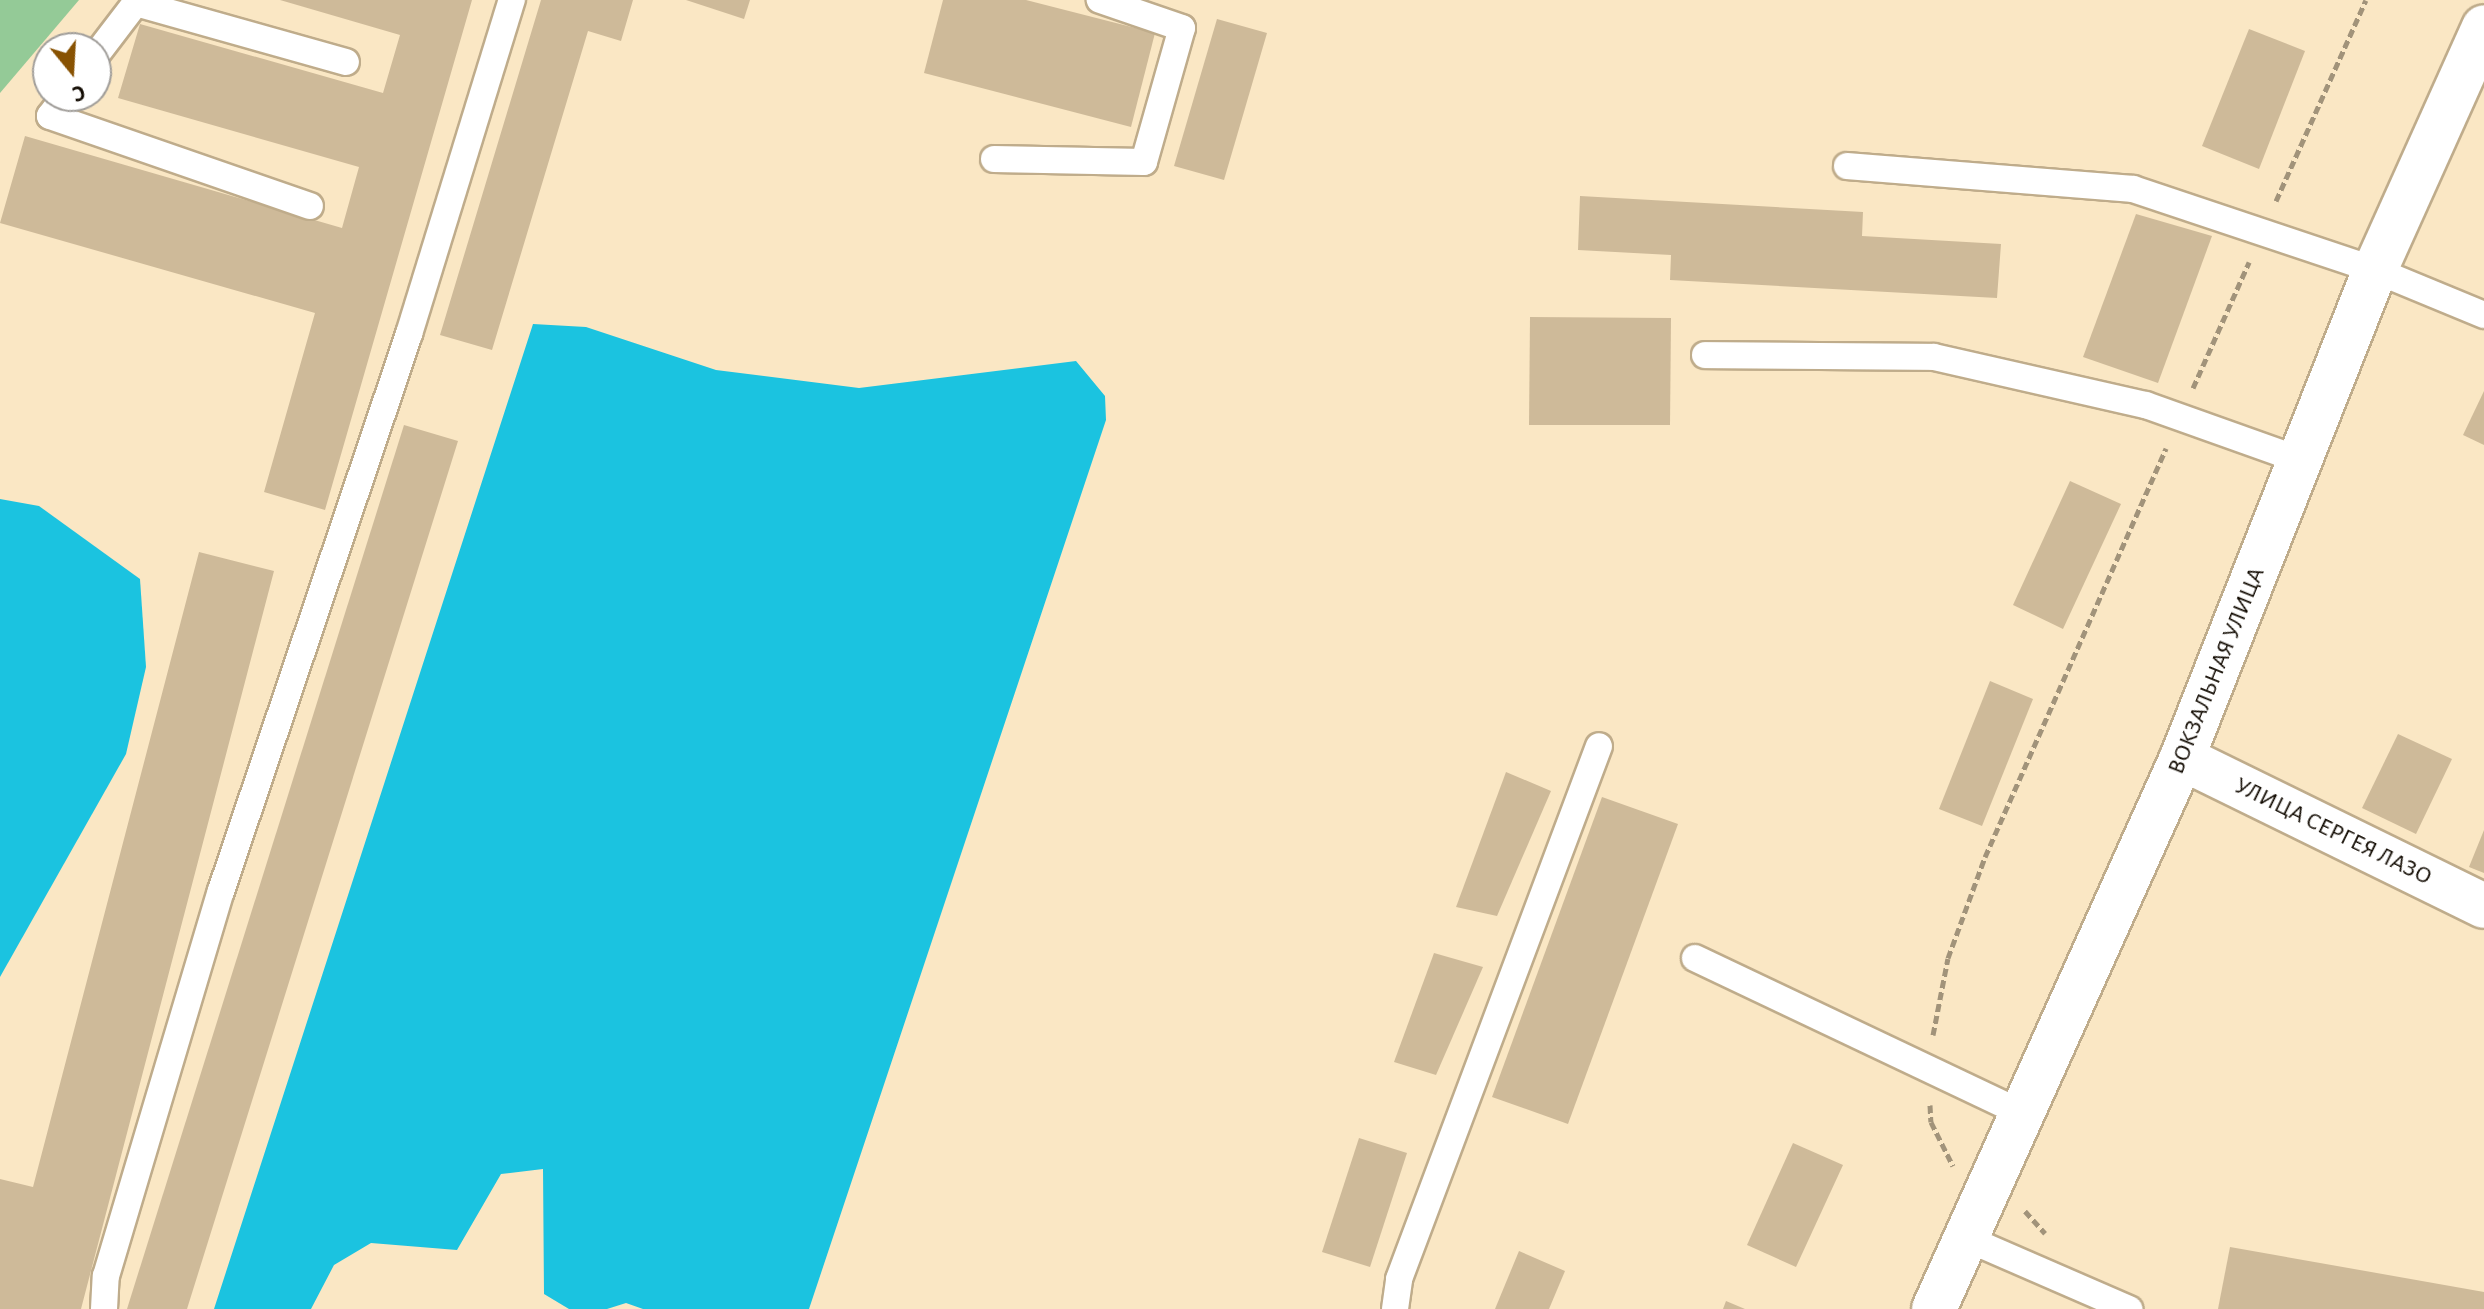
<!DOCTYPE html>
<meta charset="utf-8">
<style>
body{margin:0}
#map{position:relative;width:2484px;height:1309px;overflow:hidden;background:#fae7c4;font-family:"Alegreya Sans",sans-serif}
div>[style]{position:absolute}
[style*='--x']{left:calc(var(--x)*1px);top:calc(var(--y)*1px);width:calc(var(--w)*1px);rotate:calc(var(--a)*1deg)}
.green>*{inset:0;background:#94ca97}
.water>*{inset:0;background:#1bc3e0}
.building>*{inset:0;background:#ceba99}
.path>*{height:5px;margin-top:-2.5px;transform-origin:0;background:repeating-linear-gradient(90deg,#a1937a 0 8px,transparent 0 12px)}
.roads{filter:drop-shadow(2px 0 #bfac8b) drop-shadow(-2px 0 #bfac8b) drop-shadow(0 2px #bfac8b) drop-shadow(0 -2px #bfac8b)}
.service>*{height:26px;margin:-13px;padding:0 13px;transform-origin:13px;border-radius:13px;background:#fff}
.minor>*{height:44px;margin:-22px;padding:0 22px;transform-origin:22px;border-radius:22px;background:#fff}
.secondary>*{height:44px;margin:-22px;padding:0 22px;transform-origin:22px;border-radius:22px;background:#fff}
span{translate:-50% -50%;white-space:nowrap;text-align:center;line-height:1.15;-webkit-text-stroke:6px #fff;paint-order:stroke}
.street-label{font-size:24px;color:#130c03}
.north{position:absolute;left:32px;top:32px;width:80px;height:80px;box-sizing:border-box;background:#fff;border:2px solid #a19e9a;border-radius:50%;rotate:162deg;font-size:22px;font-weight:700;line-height:32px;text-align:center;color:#130c03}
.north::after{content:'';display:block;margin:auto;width:28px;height:36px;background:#885202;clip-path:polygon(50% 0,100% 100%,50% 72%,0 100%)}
</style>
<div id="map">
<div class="green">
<div style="clip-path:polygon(0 0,79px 0,0 93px)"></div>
</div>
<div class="water">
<div style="clip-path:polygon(533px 324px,586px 327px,716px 370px,859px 388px,1076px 361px,1105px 396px,1106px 420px,809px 1309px,643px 1309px,626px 1303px,607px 1309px,569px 1309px,544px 1294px,543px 1169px,501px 1174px,457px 1250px,371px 1243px,334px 1265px,311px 1309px,214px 1309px)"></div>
<div style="clip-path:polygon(0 499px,39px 506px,140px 579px,146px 667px,126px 754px,0 977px)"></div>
</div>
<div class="building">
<div style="clip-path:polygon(280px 0,472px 0,325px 510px,264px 492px,315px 313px,0 223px,25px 136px,342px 228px,359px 167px,118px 98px,140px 24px,383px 93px,400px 35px)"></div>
<div style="clip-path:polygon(541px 0,633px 0,621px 41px,588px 31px,492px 350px,440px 335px)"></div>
<div style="clip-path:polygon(686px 0,750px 0,744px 19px)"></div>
<div style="clip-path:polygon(943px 0,1026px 0,1155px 33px,1131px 127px,924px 73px)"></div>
<div style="clip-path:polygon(1217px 19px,1267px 33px,1224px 180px,1174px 166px)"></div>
<div style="clip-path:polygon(2249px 29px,2305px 51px,2259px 169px,2202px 146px)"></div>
<div style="clip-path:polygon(1580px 196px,1863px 212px,1862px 236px,2001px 244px,1997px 298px,1670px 280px,1671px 255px,1578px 250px)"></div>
<div style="clip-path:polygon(2136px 214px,2212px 236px,2158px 383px,2083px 357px)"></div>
<div style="clip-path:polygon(1530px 317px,1671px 318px,1670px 425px,1529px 425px)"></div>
<div style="clip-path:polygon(2484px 391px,2484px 445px,2463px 435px)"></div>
<div style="clip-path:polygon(404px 425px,458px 441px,187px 1309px,127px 1309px)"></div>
<div style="clip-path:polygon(2070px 481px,2121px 504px,2063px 629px,2013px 605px)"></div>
<div style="clip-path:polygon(199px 552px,274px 571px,81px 1309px,0 1309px,0 1179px,33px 1187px)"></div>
<div style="clip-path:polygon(1990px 681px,2033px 699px,1982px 826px,1939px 809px)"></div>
<div style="clip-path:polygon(2398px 734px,2452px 759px,2416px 834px,2362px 808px)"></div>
<div style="clip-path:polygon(1506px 772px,1551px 791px,1497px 916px,1456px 907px)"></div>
<div style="clip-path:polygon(1602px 797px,1678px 824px,1568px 1124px,1492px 1097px)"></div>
<div style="clip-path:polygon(2484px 830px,2484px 873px,2469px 867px)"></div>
<div style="clip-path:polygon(1434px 953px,1483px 967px,1436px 1075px,1394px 1062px)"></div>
<div style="clip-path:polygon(1359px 1138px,1407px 1153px,1370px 1267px,1322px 1252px)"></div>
<div style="clip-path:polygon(1793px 1143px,1843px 1165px,1796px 1267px,1747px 1245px)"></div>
<div style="clip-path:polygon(2230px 1247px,2484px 1292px,2484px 1309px,2218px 1309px)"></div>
<div style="clip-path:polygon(1519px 1251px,1565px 1271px,1549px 1309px,1495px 1309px)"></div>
<div style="clip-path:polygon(1726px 1301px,1745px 1309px,1723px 1309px)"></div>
</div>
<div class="path">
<div style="--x:2276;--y:201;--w:220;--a:-65.9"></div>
<div style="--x:2193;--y:388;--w:138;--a:-66"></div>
<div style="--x:1933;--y:1035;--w:78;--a:-79"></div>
<div style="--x:1948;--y:958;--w:108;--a:-69.9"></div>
<div style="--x:1985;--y:857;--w:447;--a:-66.1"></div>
<div style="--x:1930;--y:1105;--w:17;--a:87"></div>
<div style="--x:1931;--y:1122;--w:49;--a:63.4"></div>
<div style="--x:2025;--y:1211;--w:30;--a:48"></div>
</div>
<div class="roads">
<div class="service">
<div style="--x:136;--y:3;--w:218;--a:15.7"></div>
<div style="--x:96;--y:55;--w:69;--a:-52.6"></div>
<div style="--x:65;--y:96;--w:25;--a:127"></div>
<div style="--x:50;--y:116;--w:275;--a:19.1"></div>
<div style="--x:994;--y:159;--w:150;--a:1.1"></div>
<div style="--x:1144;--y:162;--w:139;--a:-74.2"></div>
<div style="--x:1182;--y:28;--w:87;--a:-161.1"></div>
<div style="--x:1847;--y:166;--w:287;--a:4.6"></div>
<div style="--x:2133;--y:189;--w:255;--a:18.5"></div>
<div style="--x:2375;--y:270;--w:118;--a:22.4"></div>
<div style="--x:1705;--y:355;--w:229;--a:0.5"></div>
<div style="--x:1934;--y:357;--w:217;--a:12.8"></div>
<div style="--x:2146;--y:405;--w:167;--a:19.6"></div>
<div style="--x:1695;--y:958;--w:366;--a:25.4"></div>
<div style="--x:1968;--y:1239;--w:176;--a:23.5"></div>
<div style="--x:104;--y:1309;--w:33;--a:-87"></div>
<div style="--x:106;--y:1276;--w:402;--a:-73.4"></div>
<div style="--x:221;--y:891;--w:588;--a:-71.35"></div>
<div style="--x:409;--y:334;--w:350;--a:-72.9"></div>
<div style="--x:1395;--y:1309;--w:30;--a:-82"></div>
<div style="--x:1399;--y:1279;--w:569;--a:-69.43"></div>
</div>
<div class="minor">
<div style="--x:2182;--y:758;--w:336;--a:26.1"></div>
</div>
<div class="secondary">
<div style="--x:1934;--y:1309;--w:604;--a:-65.77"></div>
<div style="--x:2182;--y:758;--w:525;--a:-68.42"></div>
<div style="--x:2375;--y:270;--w:266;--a:-65.8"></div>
</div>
</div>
<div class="street-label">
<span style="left:2217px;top:671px;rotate:-68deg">ВОКЗАЛЬНАЯ УЛИЦА</span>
<span style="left:2333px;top:832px;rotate:26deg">УЛИЦА СЕРГЕЯ ЛАЗО</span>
</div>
<div class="north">С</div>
</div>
